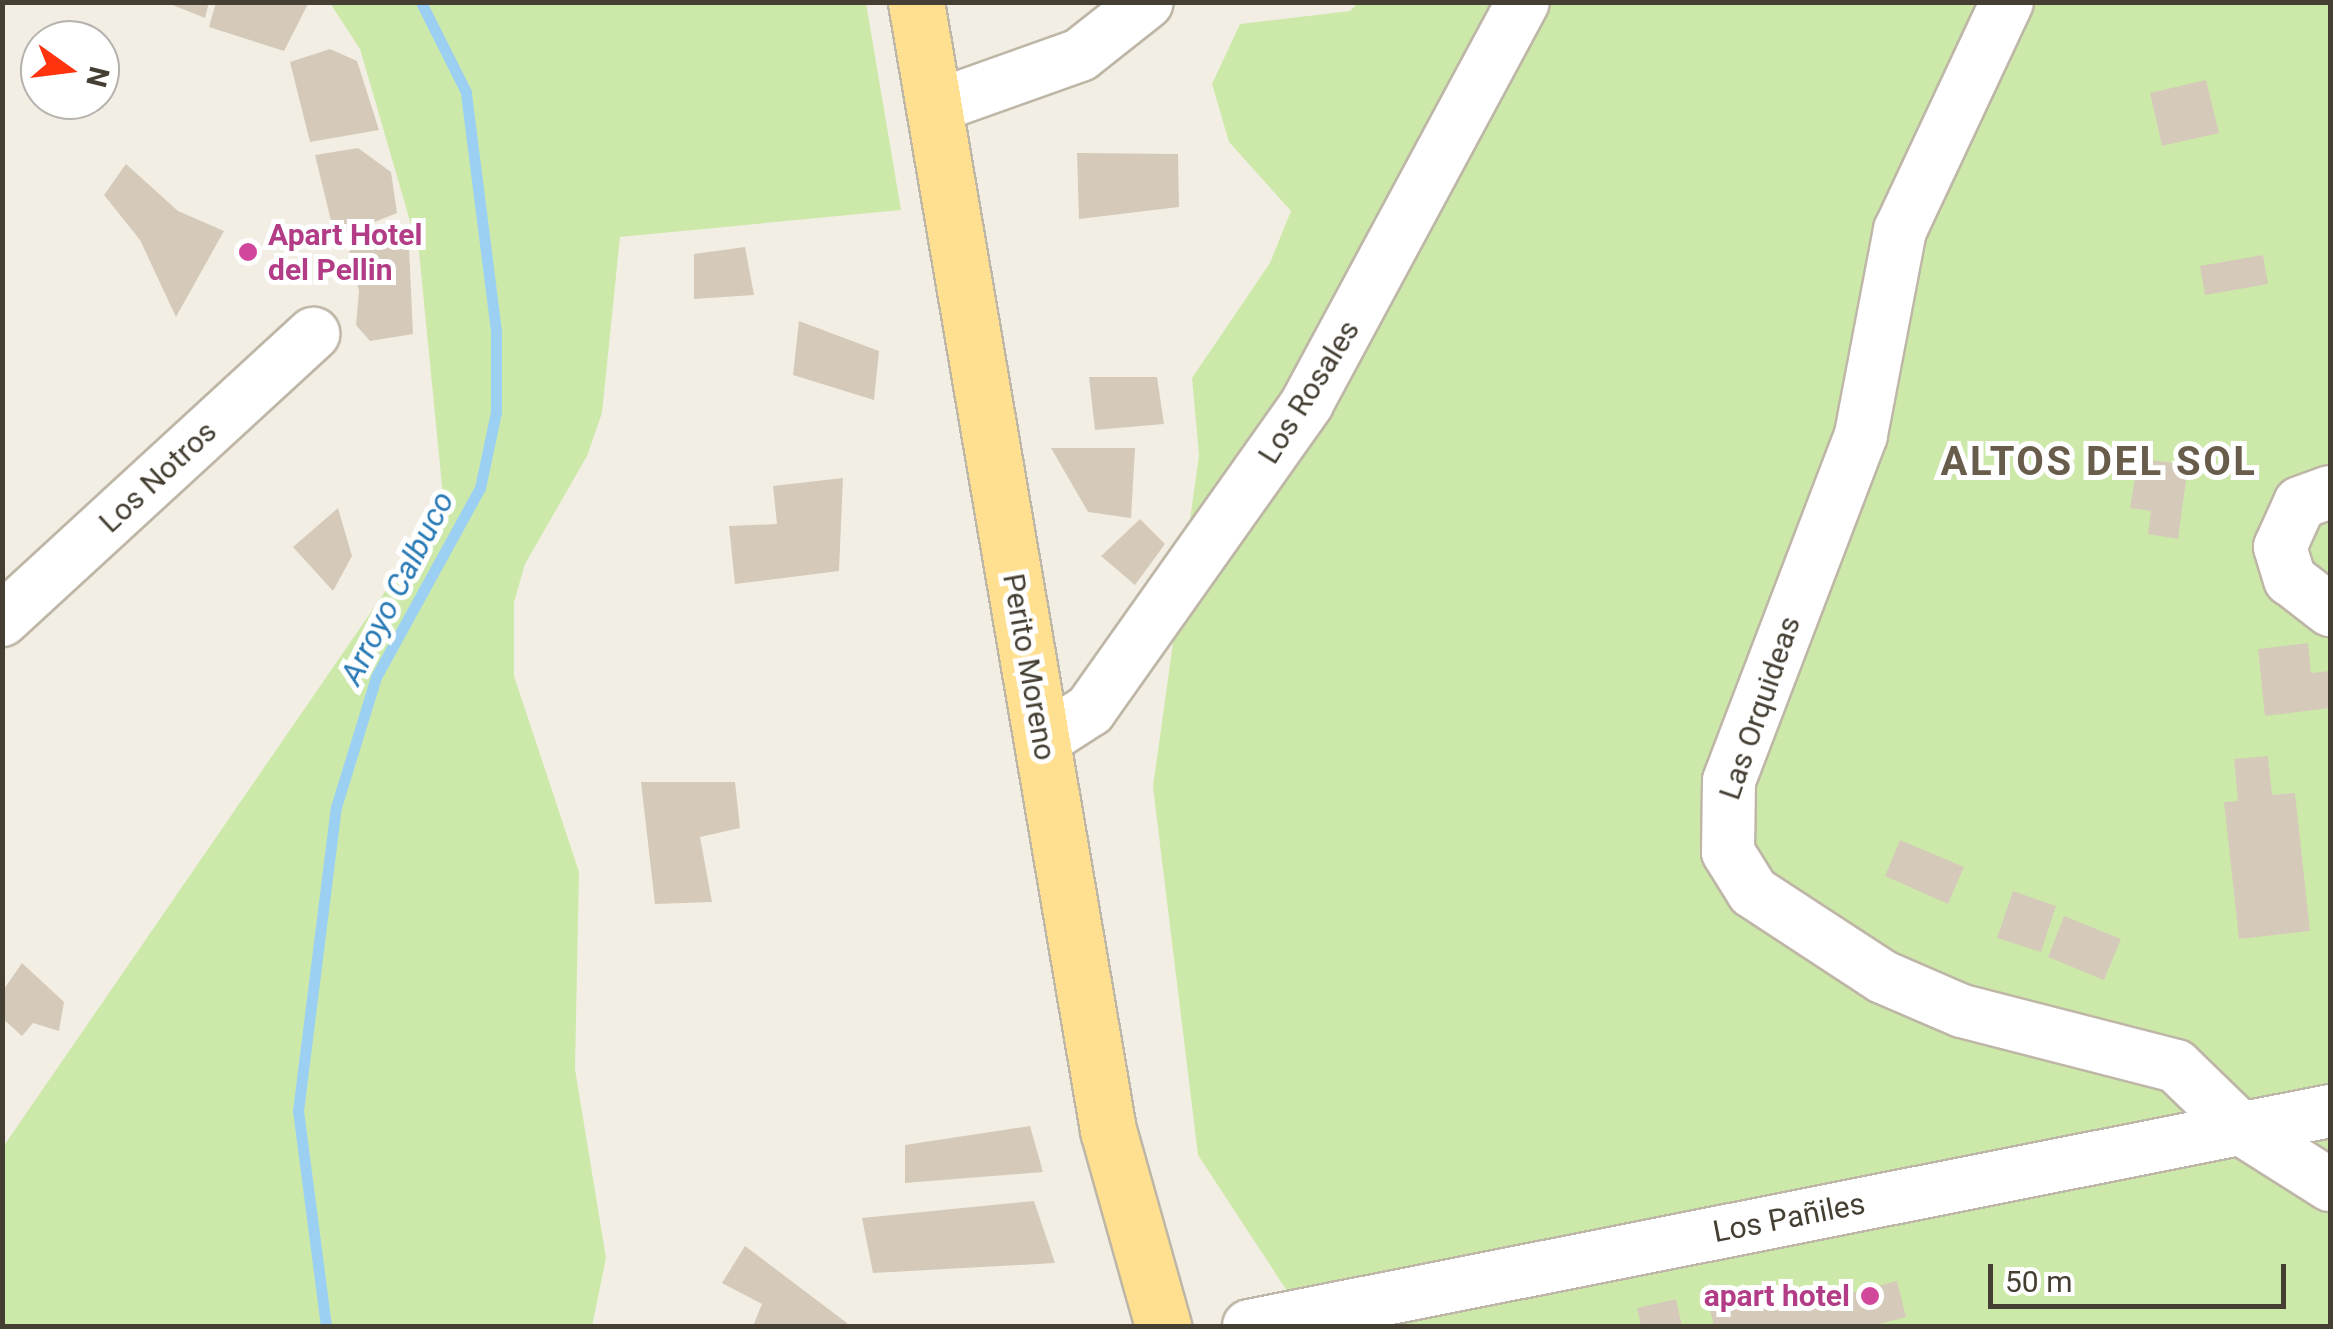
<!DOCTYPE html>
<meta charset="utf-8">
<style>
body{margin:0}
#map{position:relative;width:2333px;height:1329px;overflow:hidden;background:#f3eee4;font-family:Roboto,sans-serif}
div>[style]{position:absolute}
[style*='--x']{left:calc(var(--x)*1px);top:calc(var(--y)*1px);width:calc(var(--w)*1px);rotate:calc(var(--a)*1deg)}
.green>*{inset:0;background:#cde9aa}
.stream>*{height:11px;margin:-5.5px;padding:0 5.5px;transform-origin:5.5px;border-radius:5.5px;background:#9cd0f3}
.building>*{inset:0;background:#d5cab9}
.roads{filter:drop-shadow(2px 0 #beb6a6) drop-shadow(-2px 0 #beb6a6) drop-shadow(0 2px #beb6a6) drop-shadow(0 -2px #beb6a6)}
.minor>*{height:52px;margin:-26px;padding:0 26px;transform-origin:26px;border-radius:26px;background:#fff}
.major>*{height:55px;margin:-27.5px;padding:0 27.5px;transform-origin:27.5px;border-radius:27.5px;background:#ffdf90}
.dots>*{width:28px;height:28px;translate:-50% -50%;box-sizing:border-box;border:5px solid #fff;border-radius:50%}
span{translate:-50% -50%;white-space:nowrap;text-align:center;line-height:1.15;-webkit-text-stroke:10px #fff;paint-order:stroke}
.hotel-label{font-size:30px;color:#b23c85;font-weight:700}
.left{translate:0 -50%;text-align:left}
.right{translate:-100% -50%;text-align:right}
.street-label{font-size:30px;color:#453e33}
.water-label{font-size:32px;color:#297ab5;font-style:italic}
.district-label{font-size:40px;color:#685c4a;font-weight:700;letter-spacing:2.5px}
.frame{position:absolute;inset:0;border:5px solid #453e33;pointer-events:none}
.north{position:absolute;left:20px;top:20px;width:100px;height:100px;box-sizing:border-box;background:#fff;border:2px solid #b5b2ad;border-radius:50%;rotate:104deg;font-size:28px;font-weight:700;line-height:40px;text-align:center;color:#453e33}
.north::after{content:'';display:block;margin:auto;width:35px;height:45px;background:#ff330e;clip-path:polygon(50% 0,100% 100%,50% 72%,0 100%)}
.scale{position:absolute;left:1988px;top:1264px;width:298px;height:45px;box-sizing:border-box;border:5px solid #453e33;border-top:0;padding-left:12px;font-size:30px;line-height:35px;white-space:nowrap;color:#453e33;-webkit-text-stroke:8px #fff;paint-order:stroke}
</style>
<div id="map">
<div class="green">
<div style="clip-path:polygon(1359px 2px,2330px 3px,2330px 1326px,1310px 1326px,1198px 1155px,1153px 787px,1199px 455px,1192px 378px,1270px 263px,1291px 211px,1229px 142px,1212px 84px,1240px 24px,1350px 11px)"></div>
<div style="clip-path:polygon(330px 3px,866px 3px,901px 210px,620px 237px,602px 413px,587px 456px,525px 564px,514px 602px,514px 676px,579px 872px,575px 1069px,606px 1258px,592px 1326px,3px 1326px,3px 1147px,444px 506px,419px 252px,360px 49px)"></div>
</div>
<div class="stream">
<div style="--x:326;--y:1326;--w:217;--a:-97.4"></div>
<div style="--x:298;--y:1111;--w:306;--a:-82.9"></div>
<div style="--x:336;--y:807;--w:136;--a:-72.9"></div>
<div style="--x:376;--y:677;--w:216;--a:-61.2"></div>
<div style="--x:480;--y:488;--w:78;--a:-78.1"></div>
<div style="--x:496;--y:412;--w:81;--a:-90"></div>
<div style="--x:496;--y:331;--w:241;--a:-97.2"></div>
<div style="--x:466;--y:92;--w:101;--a:-116.6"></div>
</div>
<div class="building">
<div style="clip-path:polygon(165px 2px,209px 2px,205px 18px)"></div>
<div style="clip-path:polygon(216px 2px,309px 2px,284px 51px,209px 27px)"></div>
<div style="clip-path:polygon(330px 49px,357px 61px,379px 130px,310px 142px,290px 62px)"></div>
<div style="clip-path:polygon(2206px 80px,2219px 133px,2162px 146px,2150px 93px)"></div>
<div style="clip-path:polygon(358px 148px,391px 172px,397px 213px,342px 235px,333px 229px,315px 155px)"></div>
<div style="clip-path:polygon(1077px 153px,1178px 154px,1179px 207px,1079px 219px)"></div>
<div style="clip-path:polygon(126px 164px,178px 211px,224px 231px,176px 317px,140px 240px,104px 195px)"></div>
<div style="clip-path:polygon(359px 239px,409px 247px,413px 334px,370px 341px,356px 325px,359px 291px,349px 252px)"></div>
<div style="clip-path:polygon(745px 247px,754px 295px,694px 299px,694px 254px)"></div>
<div style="clip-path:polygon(2263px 255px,2268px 284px,2205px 295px,2200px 266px)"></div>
<div style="clip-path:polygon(799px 321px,879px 351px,874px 400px,793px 375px)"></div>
<div style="clip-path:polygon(1089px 377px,1157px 377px,1164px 424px,1095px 430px)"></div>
<div style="clip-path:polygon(1051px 448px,1135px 448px,1131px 518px,1088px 512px)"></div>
<div style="clip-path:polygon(2151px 460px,2188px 465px,2178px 539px,2148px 534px,2151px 511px,2130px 508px,2135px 478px,2148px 480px)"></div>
<div style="clip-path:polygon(843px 478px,839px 571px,735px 584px,729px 526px,777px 524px,773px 486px)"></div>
<div style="clip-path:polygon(338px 508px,352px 556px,333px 591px,293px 547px)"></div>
<div style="clip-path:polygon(1140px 519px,1165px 544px,1135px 585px,1101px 556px)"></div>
<div style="clip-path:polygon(2308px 643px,2311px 673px,2330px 671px,2330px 708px,2265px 716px,2258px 649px)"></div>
<div style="clip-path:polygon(2268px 756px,2272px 795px,2295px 793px,2310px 931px,2239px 939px,2224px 802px,2238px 801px,2234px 759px)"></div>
<div style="clip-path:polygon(641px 782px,735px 782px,740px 828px,700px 837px,712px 902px,655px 904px)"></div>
<div style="clip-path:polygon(1900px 840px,1964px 867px,1948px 904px,1885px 876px)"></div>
<div style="clip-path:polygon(2013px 891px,2056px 906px,2041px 952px,1997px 938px)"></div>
<div style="clip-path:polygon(2064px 916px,2121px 939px,2104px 980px,2048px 957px)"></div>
<div style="clip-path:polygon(22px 963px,64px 1002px,59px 1031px,33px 1023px,22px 1036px,2px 1018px,2px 992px)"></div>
<div style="clip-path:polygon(1030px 1126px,1043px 1172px,905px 1183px,905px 1145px)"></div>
<div style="clip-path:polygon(1034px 1201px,1055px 1263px,873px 1273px,862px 1218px)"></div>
<div style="clip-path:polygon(745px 1246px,847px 1323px,846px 1326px,753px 1326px,762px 1304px,722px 1283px)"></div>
<div style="clip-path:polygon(1897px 1281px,1906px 1317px,1872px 1326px,1714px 1326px,1709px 1306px,1788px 1285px,1794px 1308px)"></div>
<div style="clip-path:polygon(1676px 1299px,1682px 1326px,1641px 1326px,1637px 1308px)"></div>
</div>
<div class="roads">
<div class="minor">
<div style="--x:2007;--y:2;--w:252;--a:115.1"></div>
<div style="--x:1900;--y:230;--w:209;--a:100.8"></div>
<div style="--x:1861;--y:435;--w:370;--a:110.9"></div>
<div style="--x:1729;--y:781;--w:71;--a:90.8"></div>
<div style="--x:1728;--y:852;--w:47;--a:58"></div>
<div style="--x:1753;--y:892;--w:155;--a:33.2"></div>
<div style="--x:1883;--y:977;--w:86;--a:23.3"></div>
<div style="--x:1962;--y:1011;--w:221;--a:14.4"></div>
<div style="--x:2176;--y:1066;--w:89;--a:44.1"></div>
<div style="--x:2240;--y:1128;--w:107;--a:32.3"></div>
<div style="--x:934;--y:107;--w:155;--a:-19.6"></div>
<div style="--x:1080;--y:55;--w:85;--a:-38.3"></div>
<div style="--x:2330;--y:492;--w:32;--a:160"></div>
<div style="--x:2300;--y:503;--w:48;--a:114.4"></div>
<div style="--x:2280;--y:547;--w:34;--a:73"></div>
<div style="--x:2290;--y:579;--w:51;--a:37.8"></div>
<div style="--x:2;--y:620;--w:423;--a:-42.6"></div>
<div style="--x:1042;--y:741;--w:57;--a:-32.9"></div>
<div style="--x:1090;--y:710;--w:376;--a:-54.7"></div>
<div style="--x:1307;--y:403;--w:455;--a:-61.7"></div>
<div style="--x:1249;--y:1326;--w:1102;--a:-11.25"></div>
</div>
<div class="major">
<div style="--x:916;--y:2;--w:1144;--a:80.34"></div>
<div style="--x:1108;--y:1130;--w:204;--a:74.3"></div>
</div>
</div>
<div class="dots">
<div style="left:248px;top:252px;background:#d1479c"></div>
<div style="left:1870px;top:1296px;background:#d1479c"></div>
</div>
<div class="hotel-label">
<span class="left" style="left:268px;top:252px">Apart Hotel<br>del Pellin</span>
<span class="right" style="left:1850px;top:1296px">apart hotel</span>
</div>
<div class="street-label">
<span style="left:1309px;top:392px;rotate:-58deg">Los Rosales</span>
<span style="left:158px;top:477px;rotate:-43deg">Los Notros</span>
<span style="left:1029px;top:667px;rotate:80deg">Perito Moreno</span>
<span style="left:1760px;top:708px;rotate:-71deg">Las Orquideas</span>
<span style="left:1789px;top:1218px;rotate:-11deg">Los Pañiles</span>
</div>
<div class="water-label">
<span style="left:397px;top:588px;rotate:-63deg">Arroyo Calbuco</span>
</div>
<div class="district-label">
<span style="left:2099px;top:462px">ALTOS DEL SOL</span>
</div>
<div class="frame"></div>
<div class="north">N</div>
<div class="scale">50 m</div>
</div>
